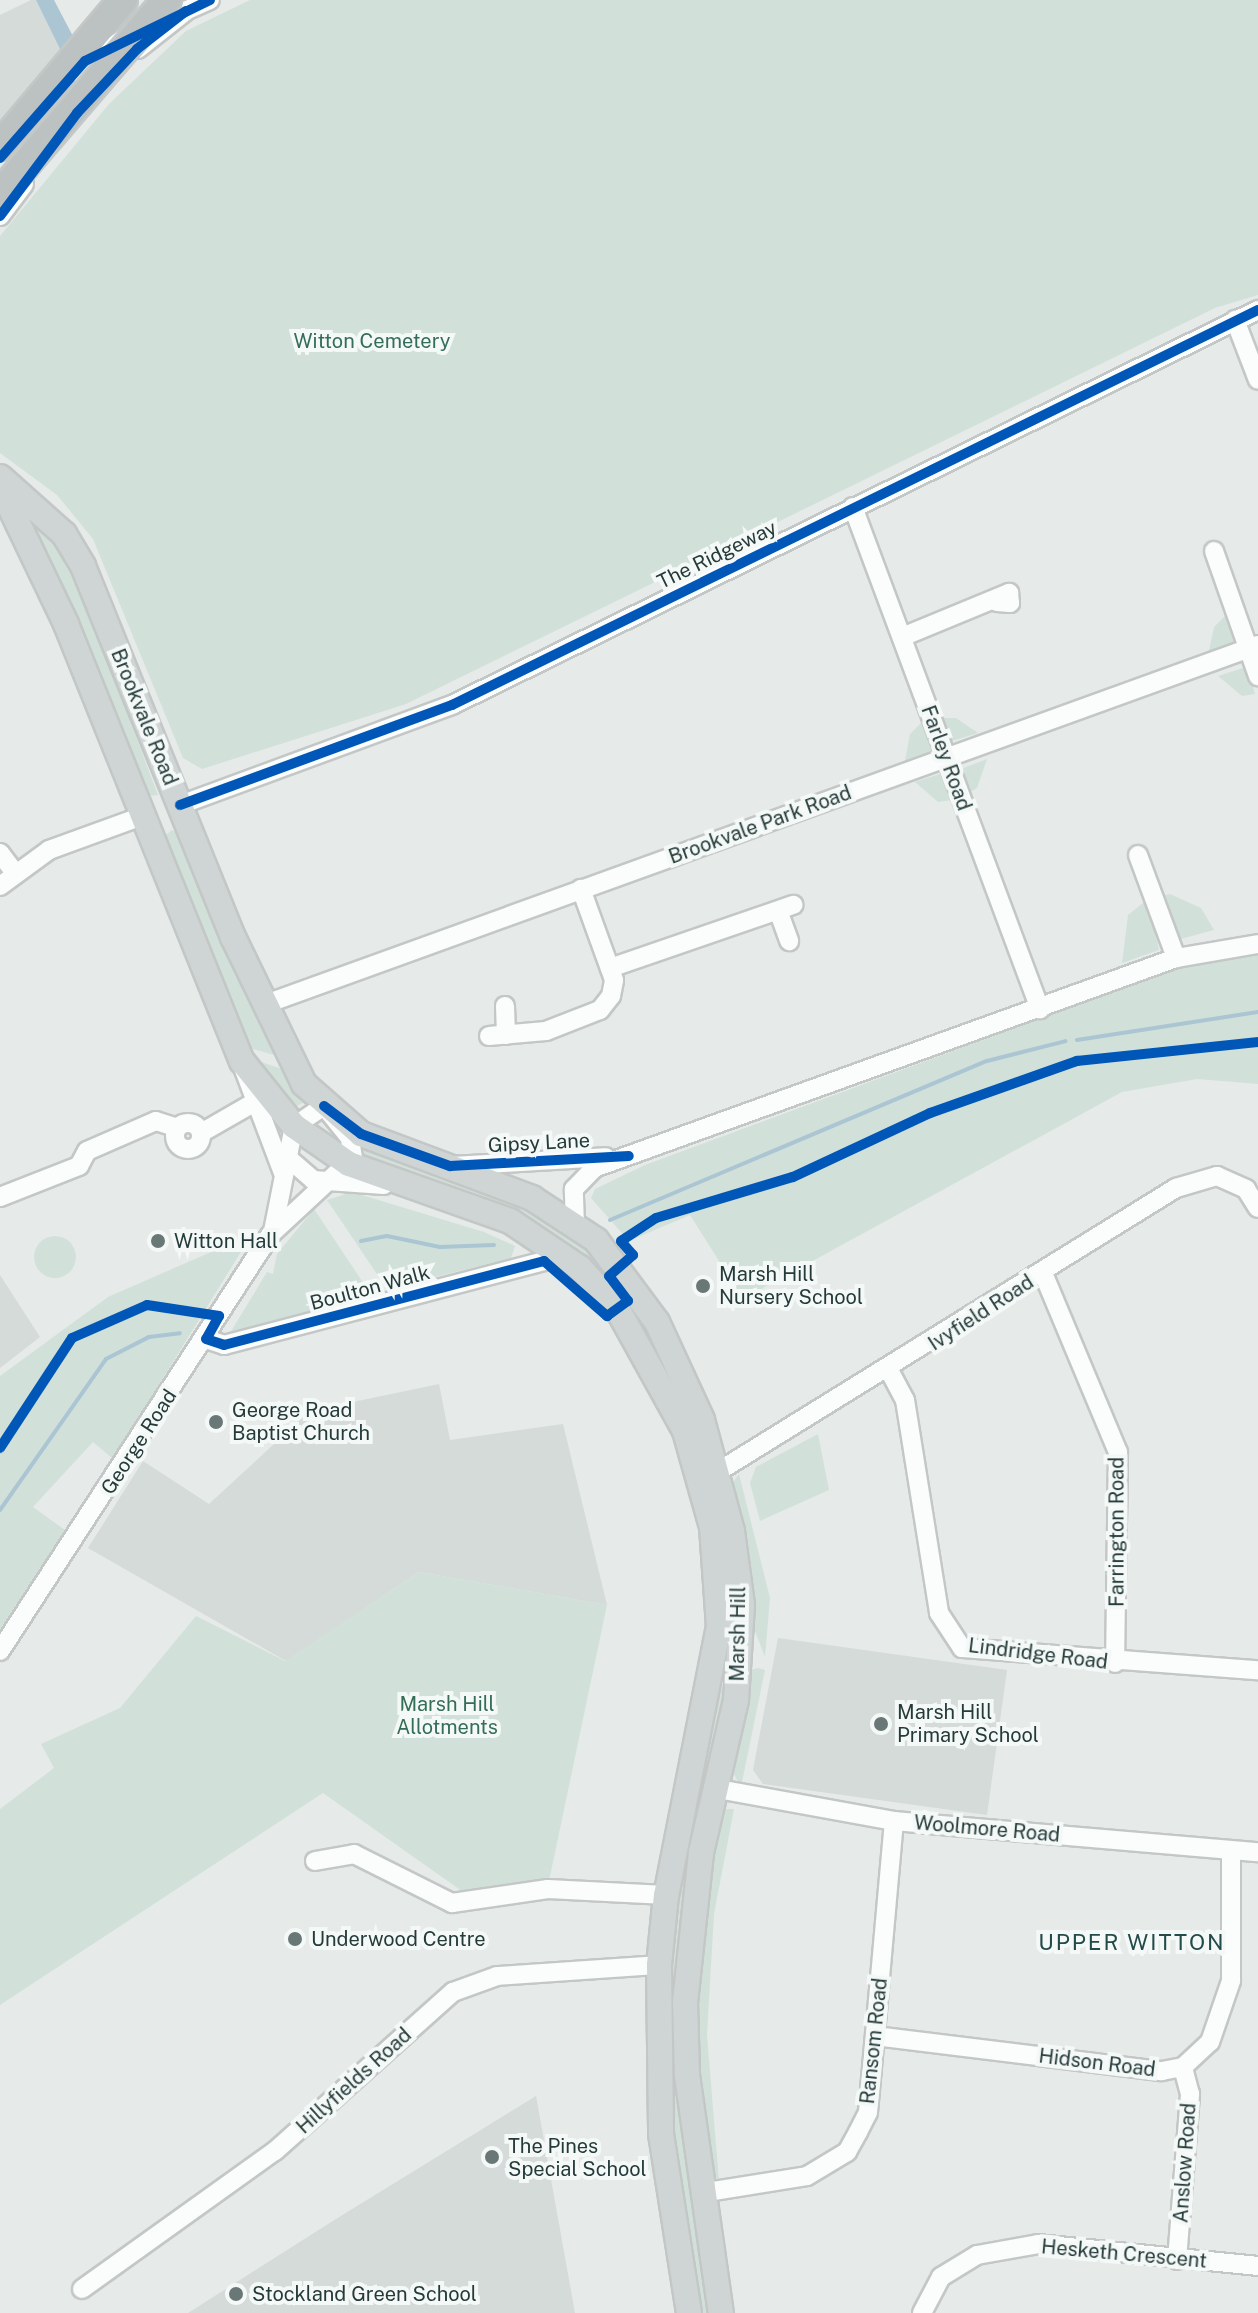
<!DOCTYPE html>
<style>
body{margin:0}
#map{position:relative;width:1258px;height:2313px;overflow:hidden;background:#e6eae9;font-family:"Public Sans",sans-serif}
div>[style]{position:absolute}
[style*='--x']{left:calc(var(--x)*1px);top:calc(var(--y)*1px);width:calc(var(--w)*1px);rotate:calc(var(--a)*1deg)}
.built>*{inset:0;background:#d4dbd9}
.green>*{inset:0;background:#d1e1da}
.round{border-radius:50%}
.water>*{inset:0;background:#abc5d3}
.stream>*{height:4px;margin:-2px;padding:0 2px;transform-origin:2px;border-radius:2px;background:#abc5d3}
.roads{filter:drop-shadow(2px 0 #c3c7c6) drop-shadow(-2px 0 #c3c7c6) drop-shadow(0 2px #c3c7c6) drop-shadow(0 -2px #c3c7c6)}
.minor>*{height:18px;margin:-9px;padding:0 9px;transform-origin:9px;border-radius:9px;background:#fbfcfc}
.minor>.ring{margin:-9px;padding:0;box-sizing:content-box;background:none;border:18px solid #fbfcfc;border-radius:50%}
.major>*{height:24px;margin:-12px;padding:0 12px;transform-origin:12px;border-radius:12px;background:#cfd5d5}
.highway>*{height:28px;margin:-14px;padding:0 14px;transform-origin:14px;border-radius:14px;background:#bcc2c2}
.bridges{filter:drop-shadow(2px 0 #c2c9c8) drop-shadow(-2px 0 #c2c9c8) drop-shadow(0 2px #c2c9c8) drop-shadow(0 -2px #c2c9c8)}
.highway-bridge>*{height:28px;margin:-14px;padding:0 14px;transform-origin:14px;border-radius:14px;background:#bcc2c2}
.cycleway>*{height:10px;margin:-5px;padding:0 5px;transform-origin:5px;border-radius:5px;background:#0057b8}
.dots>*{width:22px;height:22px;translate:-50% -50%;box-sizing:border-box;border:4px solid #f4f9f7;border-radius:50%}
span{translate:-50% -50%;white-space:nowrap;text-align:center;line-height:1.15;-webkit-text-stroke:8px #f4f9f7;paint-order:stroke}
.park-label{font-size:20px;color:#346e57}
.street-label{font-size:20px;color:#253b3a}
.poi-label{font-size:20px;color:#253b3a}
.left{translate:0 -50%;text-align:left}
.neighbourhood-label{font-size:22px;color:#234b4a;letter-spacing:2px}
</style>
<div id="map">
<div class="built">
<div style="clip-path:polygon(31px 0,39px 0,68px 52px,0 133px,0 15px)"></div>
<div style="clip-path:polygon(0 1275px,40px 1337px,0 1368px)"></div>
<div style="clip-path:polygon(439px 1384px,450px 1440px,563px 1424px,607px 1605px,419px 1572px,286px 1661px,88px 1548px,143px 1461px,209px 1504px,310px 1411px)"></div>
<div style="clip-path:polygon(778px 1638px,1007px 1670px,987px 1815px,763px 1784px,753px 1770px)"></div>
<div style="clip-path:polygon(536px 2096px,575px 2313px,188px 2313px,336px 2219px)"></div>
</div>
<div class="green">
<div style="clip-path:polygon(250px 0,1258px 0,1258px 295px,1215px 308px,406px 704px,202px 769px,183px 758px,93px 539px,57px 495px,0 453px,0 236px,109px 104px,186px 31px)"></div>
<div style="clip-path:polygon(31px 517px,63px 553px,80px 588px,158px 795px,147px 796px)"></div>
<div style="clip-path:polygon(1228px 613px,1237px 646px,1208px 655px,1214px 627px)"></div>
<div style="clip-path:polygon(1243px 668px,1249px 672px,1255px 694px,1242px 696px,1218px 676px)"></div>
<div style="clip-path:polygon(940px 718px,956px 718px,978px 733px,949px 742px)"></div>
<div style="clip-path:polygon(925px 719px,934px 752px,905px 761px,910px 734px)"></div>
<div style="clip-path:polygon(987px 759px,977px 788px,965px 795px,958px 770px)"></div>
<div style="clip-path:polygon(940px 774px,946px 778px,952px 800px,938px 802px,915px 782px)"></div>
<div style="clip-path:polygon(172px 830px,178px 833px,274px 1055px,243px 1046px,162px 838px)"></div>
<div style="clip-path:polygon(1170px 894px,1201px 908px,1214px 930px,1177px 940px,1158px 897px)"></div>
<div style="clip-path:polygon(1148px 899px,1159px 950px,1122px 963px,1128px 915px)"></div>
<div style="clip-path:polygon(1258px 954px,1258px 1084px,1197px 1079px,1122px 1092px,743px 1299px,690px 1215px,629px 1241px,591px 1198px,595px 1189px,645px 1165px,1145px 980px,1202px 961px)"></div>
<div style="clip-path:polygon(250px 1058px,282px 1069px,306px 1101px,290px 1110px)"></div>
<div style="clip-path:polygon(365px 1145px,539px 1211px,580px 1238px,608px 1270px,603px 1274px,616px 1294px,572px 1254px,359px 1163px)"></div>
<div style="clip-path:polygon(352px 1192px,484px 1232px,515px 1246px,511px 1258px,387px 1289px,327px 1200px)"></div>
<div style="clip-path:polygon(314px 1209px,370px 1293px,366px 1298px,230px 1333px,267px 1272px,273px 1274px,277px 1254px)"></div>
<div style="clip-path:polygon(252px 1234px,113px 1459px,93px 1442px,33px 1507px,65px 1530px,0 1629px,0 1376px,108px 1297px)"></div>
<div class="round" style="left:34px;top:1236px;width:42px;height:42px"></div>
<div style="clip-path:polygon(818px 1434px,829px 1490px,760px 1521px,750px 1483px,756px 1467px)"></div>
<div style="clip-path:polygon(739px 1474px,770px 1598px,765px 1657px,748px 1613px,730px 1486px)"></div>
<div style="clip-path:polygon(419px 1572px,607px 1605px,549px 1881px,466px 1894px,323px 1793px,0 2005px,0 1809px,54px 1768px,41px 1744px,120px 1708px,196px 1616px,285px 1661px)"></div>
<div style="clip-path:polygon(758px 1668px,765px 1670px,741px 1787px,731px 1769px,750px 1670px)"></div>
<div style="clip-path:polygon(720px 1688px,728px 1689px,705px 1781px,701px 1772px)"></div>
<div style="clip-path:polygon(727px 1809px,734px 1809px,714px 1914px,707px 2035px,719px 2181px,706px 2165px,694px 2016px,708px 1871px,720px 1813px)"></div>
<div style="clip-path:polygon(701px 1810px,678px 2027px,682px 2125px,713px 2313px,699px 2313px,670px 2139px,667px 1956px,691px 1811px)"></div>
</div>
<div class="water">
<div style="clip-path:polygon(36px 0,54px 0,77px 44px,63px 55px)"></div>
</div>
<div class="stream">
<div style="--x:1077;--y:1040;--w:183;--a:-8.8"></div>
<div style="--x:610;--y:1220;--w:409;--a:-22.9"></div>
<div style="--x:987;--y:1061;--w:81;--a:-14.2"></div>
<div style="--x:361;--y:1241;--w:26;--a:-11"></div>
<div style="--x:387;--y:1236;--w:54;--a:11.7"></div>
<div style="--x:440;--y:1247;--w:54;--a:-2.1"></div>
<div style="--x:0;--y:1510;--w:184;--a:-54.9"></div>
<div style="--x:106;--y:1359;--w:48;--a:-27.1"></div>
<div style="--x:149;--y:1337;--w:31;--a:-7"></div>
</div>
<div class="roads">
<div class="minor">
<div style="--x:176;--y:15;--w:37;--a:-24"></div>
<div style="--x:138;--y:49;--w:61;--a:-38.4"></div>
<div style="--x:76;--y:72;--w:62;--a:-35.2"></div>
<div style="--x:0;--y:216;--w:40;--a:-53"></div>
<div style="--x:1235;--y:320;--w:64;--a:69"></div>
<div style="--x:853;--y:507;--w:536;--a:69.57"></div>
<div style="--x:1214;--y:551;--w:133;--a:70.6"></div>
<div style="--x:902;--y:637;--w:116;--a:-22.4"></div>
<div style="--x:1009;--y:593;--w:10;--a:84"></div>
<div style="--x:1010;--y:603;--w:13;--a:-176"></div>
<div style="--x:180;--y:805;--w:290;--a:-20.2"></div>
<div style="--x:452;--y:705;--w:898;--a:-26.11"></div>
<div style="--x:0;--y:853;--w:26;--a:53"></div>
<div style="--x:1138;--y:855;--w:110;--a:69.7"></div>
<div style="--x:0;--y:886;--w:61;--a:-36.3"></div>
<div style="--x:49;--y:850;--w:102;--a:-20"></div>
<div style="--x:779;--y:913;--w:30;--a:70"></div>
<div style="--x:610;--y:968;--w:194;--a:-19"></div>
<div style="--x:263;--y:1005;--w:1058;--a:-19.89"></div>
<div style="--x:505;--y:1006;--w:29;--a:88"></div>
<div style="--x:489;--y:1036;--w:57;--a:-5"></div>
<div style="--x:546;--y:1031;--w:58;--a:-21.3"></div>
<div style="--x:600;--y:1010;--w:18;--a:-52"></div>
<div style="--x:611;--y:996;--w:16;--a:-79"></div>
<div style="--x:614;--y:980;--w:97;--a:-109.9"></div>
<div style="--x:243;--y:1067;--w:113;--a:69.3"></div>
<div class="ring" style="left:175px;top:1123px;width:8px;height:8px"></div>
<div style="--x:201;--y:1133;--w:62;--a:-29.9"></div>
<div style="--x:288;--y:1158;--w:33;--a:41"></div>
<div style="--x:313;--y:1180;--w:71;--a:4"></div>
<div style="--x:452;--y:1166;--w:154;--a:-3.3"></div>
<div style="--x:0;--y:1197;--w:85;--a:-21.4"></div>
<div style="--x:79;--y:1166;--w:17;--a:-62"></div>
<div style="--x:87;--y:1151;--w:75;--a:-23.5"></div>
<div style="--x:156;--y:1121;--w:22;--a:18"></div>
<div style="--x:575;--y:1225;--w:36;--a:-92"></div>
<div style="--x:574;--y:1189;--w:29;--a:-46"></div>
<div style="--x:594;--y:1168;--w:619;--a:-19.84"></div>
<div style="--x:1176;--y:958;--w:83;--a:-9.7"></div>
<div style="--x:1043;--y:1273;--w:194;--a:67.3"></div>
<div style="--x:1118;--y:1452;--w:211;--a:90.8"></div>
<div style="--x:206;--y:1339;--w:19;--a:18"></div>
<div style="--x:224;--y:1345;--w:331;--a:-14.7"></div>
<div style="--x:890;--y:1372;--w:32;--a:62"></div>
<div style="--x:905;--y:1400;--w:216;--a:80.9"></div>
<div style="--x:939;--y:1613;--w:42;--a:56.7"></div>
<div style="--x:962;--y:1648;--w:297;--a:4.3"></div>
<div style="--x:719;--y:1471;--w:538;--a:-31.77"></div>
<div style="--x:1176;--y:1188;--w:43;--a:-16.3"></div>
<div style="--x:1217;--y:1176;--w:32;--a:24"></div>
<div style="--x:1246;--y:1189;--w:22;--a:58"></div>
<div style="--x:0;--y:1651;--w:496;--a:-57"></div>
<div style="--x:270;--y:1235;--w:113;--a:-42.9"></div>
<div style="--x:353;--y:1158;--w:20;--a:-99"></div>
<div style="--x:350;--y:1138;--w:41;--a:-129.1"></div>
<div style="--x:324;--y:1106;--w:36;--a:146"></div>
<div style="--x:294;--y:1126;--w:107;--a:101.3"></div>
<div style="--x:718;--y:1789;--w:179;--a:10.3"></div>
<div style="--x:894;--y:1821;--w:365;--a:4.9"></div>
<div style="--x:315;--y:1861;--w:40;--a:-10"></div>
<div style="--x:354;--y:1854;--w:110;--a:26.6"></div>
<div style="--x:452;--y:1903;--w:97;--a:-8.3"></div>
<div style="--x:548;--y:1889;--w:118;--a:2.9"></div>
<div style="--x:875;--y:2036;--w:289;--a:7"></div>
<div style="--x:1162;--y:2071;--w:21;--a:-11"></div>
<div style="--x:1183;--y:2067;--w:37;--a:-43"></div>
<div style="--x:1210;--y:2042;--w:65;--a:-71"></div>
<div style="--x:1231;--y:1981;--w:130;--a:-90"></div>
<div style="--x:701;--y:2193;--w:107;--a:-9.1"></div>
<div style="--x:807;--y:2176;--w:47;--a:-31"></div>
<div style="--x:847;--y:2152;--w:23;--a:-61"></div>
<div style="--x:858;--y:2132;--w:22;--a:-63"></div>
<div style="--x:868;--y:2112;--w:292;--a:-84.9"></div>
<div style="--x:1177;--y:2260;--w:167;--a:-85.5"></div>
<div style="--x:1190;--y:2094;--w:28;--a:-105"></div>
<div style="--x:82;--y:2289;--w:237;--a:-35.6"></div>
<div style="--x:275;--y:2151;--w:239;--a:-41.8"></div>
<div style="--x:453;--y:1992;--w:47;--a:-20"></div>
<div style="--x:497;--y:1976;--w:162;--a:-3.9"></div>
<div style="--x:922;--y:2313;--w:41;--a:-62.2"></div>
<div style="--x:941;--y:2277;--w:42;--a:-31.4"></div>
<div style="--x:977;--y:2255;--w:62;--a:-10.2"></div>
<div style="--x:1038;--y:2244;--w:221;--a:5.7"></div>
</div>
<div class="major">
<div style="--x:0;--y:477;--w:86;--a:41.7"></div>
<div style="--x:64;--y:534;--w:37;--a:59"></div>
<div style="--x:83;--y:566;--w:400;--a:68"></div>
<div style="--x:233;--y:937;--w:163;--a:64.2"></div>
<div style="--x:304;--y:1084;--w:76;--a:41.3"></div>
<div style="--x:361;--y:1134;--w:183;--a:20.5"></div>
<div style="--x:532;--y:1198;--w:77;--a:33.3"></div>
<div style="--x:596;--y:1240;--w:102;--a:53.4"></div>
<div style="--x:657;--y:1322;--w:108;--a:65.3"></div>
<div style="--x:702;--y:1420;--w:115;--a:74.9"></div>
<div style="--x:732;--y:1531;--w:75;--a:82.3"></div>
<div style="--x:742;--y:1605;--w:95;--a:93.6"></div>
<div style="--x:736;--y:1700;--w:157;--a:102.9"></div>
<div style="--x:701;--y:1853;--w:150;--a:96.1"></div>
<div style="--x:685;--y:2002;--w:73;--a:88.4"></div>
<div style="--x:687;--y:2075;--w:240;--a:81.9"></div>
<div style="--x:0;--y:486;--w:153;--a:64.4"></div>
<div style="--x:66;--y:624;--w:471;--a:68.1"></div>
<div style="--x:242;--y:1061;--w:83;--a:51.3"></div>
<div style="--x:294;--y:1126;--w:67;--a:34.6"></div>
<div style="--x:349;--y:1164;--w:171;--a:19.5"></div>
<div style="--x:510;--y:1221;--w:84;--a:33.9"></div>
<div style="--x:580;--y:1268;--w:57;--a:47.9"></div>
<div style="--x:618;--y:1310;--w:138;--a:61"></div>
<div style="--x:685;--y:1431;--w:100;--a:74.3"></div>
<div style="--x:712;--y:1527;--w:99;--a:86"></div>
<div style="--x:719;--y:1626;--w:274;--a:101.1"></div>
<div style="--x:666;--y:1895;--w:70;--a:95.7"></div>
<div style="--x:659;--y:1965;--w:169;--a:89.3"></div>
<div style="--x:661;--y:2134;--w:181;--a:81.1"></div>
</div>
<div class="highway">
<div style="--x:0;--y:146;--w:191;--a:-49.9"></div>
</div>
</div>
<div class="bridges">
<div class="highway-bridge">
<div style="--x:0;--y:194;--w:256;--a:-49.3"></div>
</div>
</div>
<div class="cycleway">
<div style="--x:0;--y:158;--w:129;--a:-48.8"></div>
<div style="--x:85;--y:61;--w:139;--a:-26"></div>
<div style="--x:0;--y:216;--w:129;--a:-53.2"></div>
<div style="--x:77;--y:113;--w:88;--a:-46.8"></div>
<div style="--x:137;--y:49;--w:62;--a:-37.8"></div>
<div style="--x:180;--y:805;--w:290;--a:-20.2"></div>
<div style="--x:452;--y:705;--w:898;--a:-26.11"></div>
<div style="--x:324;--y:1106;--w:46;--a:37.1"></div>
<div style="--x:361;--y:1134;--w:95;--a:19.8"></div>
<div style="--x:450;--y:1166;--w:179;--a:-3.2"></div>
<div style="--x:0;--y:1448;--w:131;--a:-56.8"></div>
<div style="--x:72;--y:1338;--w:82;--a:-23.7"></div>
<div style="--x:147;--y:1305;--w:73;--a:8.7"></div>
<div style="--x:219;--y:1316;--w:26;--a:119"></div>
<div style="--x:206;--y:1339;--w:19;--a:18"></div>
<div style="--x:224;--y:1345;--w:331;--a:-14.7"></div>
<div style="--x:544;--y:1261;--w:84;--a:41.1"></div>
<div style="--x:607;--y:1316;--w:26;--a:-36"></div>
<div style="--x:628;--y:1301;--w:31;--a:-127"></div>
<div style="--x:609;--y:1276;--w:32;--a:-41"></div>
<div style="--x:633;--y:1255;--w:18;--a:-131"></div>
<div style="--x:621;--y:1241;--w:42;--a:-33.3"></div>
<div style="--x:656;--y:1218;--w:143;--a:-16.7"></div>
<div style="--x:793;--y:1177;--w:151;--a:-25"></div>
<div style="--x:930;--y:1113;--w:156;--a:-19.5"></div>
<div style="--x:1077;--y:1061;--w:182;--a:-6"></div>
</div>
<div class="dots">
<div style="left:158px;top:1241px;background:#697877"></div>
<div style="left:703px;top:1286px;background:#697877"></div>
<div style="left:216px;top:1422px;background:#697877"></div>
<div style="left:881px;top:1724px;background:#697877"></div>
<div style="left:295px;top:1939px;background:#697877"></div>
<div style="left:492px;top:2157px;background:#697877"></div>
<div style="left:236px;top:2294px;background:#697877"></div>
</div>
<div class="park-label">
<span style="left:372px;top:341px">Witton Cemetery</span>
<span style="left:447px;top:1716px">Marsh Hill<br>Allotments</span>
</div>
<div class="street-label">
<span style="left:717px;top:555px;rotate:-26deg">The Ridgeway</span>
<span style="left:144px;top:717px;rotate:68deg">Brookvale Road</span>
<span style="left:946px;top:758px;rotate:70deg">Farley Road</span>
<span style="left:760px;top:825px;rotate:-20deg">Brookvale Park Road</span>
<span style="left:539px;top:1143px;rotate:-3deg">Gipsy Lane</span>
<span style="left:370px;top:1288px;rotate:-15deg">Boulton Walk</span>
<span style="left:981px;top:1313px;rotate:-33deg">Ivyfield Road</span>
<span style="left:139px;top:1442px;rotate:-57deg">George Road</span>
<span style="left:1117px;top:1532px;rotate:-90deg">Farrington Road</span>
<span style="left:738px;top:1634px;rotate:-89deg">Marsh Hill</span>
<span style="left:1038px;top:1654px;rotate:7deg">Lindridge Road</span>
<span style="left:987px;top:1829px;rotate:5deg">Woolmore Road</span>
<span style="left:874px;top:2041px;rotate:-84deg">Ransom Road</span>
<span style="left:1097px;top:2063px;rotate:7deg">Hidson Road</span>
<span style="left:354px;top:2081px;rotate:-42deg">Hillyfields Road</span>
<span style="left:1185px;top:2163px;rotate:-86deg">Anslow Road</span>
<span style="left:1124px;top:2254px;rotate:5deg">Hesketh Crescent</span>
</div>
<div class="poi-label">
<span class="left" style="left:174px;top:1241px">Witton Hall</span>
<span class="left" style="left:719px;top:1286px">Marsh Hill<br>Nursery School</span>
<span class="left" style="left:232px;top:1422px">George Road<br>Baptist Church</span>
<span class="left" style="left:897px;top:1724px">Marsh Hill<br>Primary School</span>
<span class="left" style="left:311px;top:1939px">Underwood Centre</span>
<span class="left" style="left:508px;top:2158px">The Pines<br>Special School</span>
<span class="left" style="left:252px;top:2294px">Stockland Green School</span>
</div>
<div class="neighbourhood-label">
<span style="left:1132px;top:1943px">UPPER WITTON</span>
</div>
</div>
